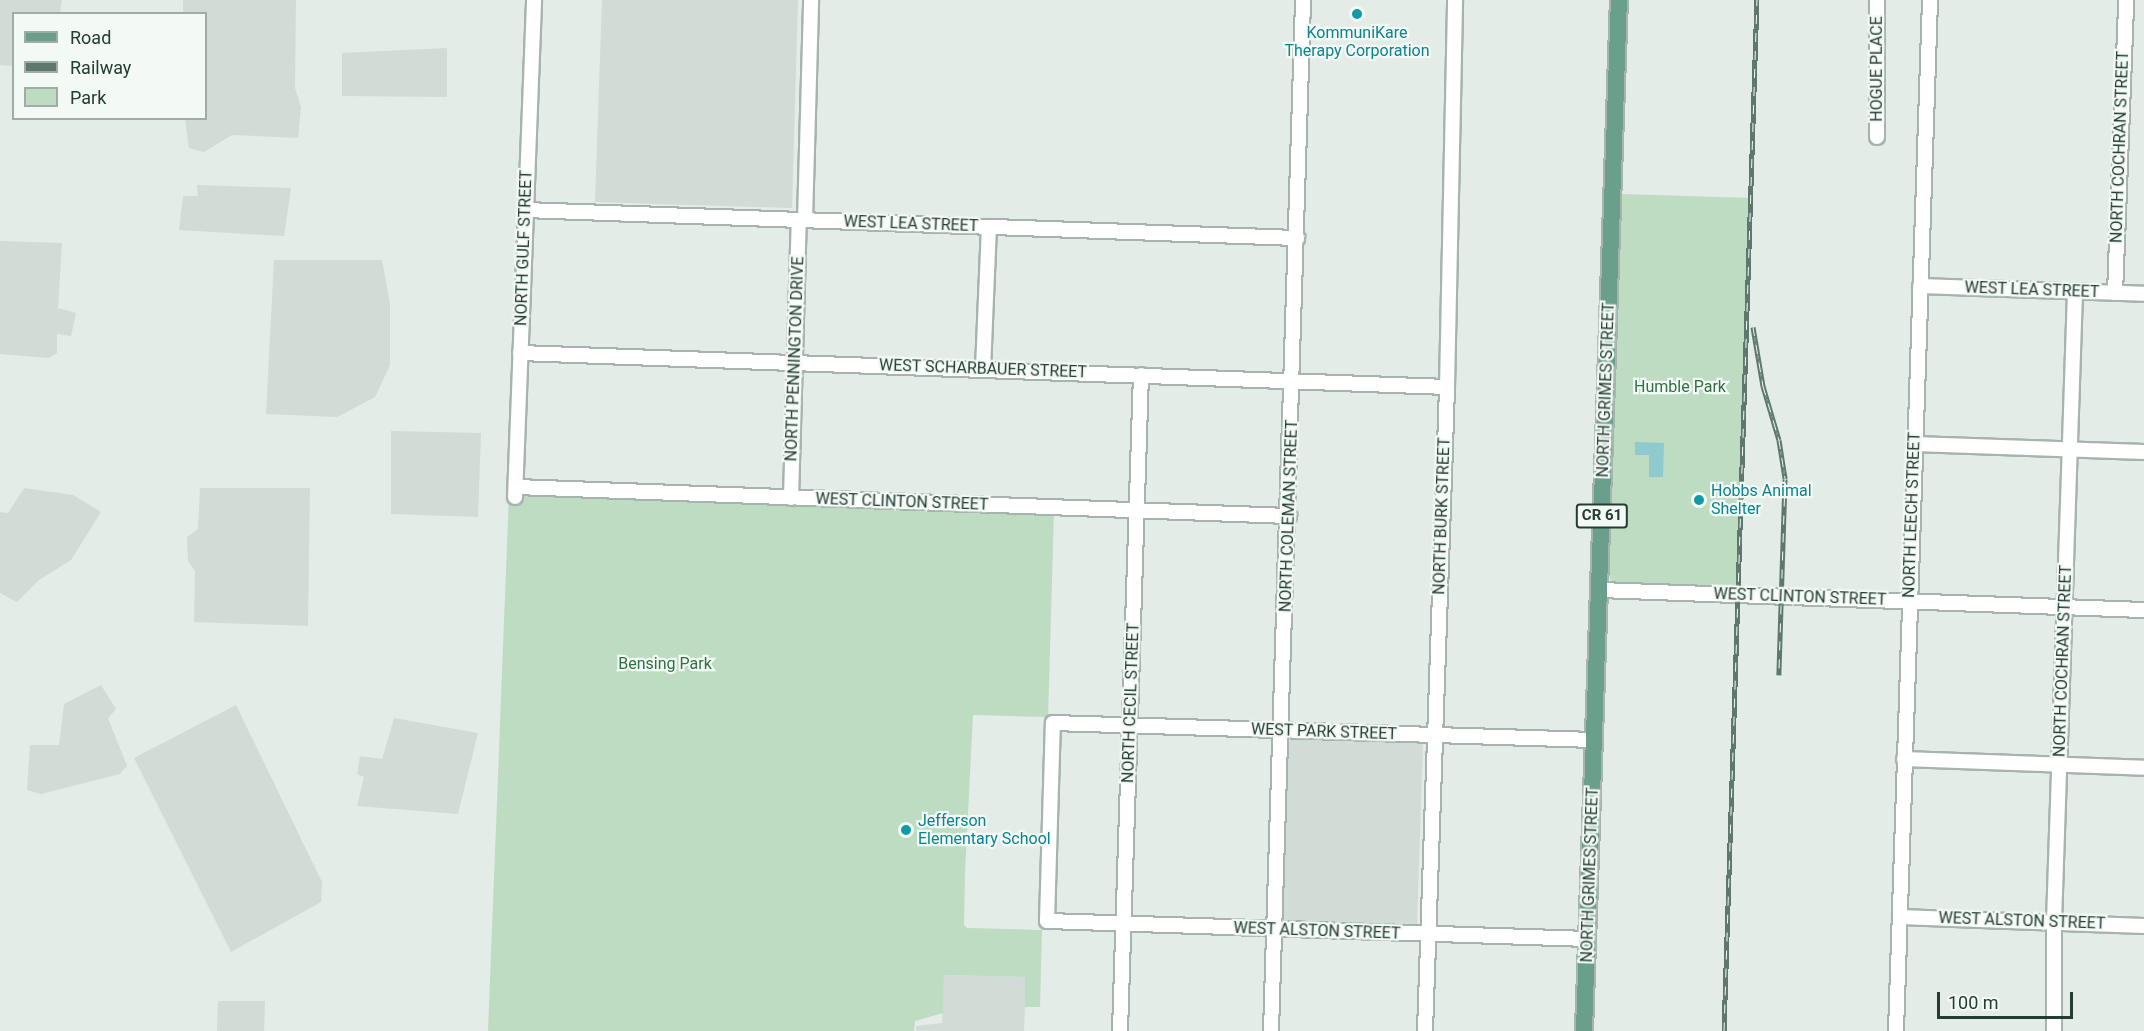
<!DOCTYPE html>
<style>
body{margin:0}
#map{position:relative;width:2144px;height:1031px;overflow:hidden;background:#e3ece7;font-family:Roboto,sans-serif}
div>[style]{position:absolute}
[style*='--x']{left:calc(var(--x)*1px);top:calc(var(--y)*1px);width:calc(var(--w)*1px);rotate:calc(var(--a)*1deg)}
.built>*{inset:0;background:#d1dcd6}
.green>*{inset:0;background:#bddcc2}
.water>*{inset:0;background:#8ecace}
.roads{filter:drop-shadow(2px 0 #a6b4ad) drop-shadow(-2px 0 #a6b4ad) drop-shadow(0 2px #a6b4ad) drop-shadow(0 -2px #a6b4ad)}
.minor>*{height:14px;margin:-7px;padding:0 7px;transform-origin:7px;border-radius:7px;background:#fff}
.major>*{height:16px;margin:-8px;padding:0 8px;transform-origin:8px;border-radius:8px;background:#6a9f8c}
.rail>*{height:5px;margin-top:-2.5px;transform-origin:0;background:repeating-linear-gradient(90deg,#f3f9f5 0 9px,#5e786e 0 18px);box-sizing:border-box;border-block:2px solid #5e786e}
.dots>*{width:16px;height:16px;translate:-50% -50%;box-sizing:border-box;border:3px solid #f3f9f5;border-radius:50%}
span{translate:-50% -50%;white-space:nowrap;text-align:center;line-height:1.15;-webkit-text-stroke:4.5px #f3f9f5;paint-order:stroke}
.shield-label span{padding:2px 4px;background:#f3f9f5;border:2px solid;border-radius:4px;-webkit-text-stroke-width:0}
.shield-label{font-size:15px;color:#243c33;font-weight:700}
.culture-label{font-size:16px;color:#0d838f}
.left{translate:0 -50%;text-align:left}
.street-label{font-size:16px;color:#243c33}
.park-label{font-size:16px;color:#307143}
.legend{position:absolute;left:12px;top:12px;width:195px;height:108px;box-sizing:border-box;background:#f3f9f5;border:2px solid #a0ada7;margin:0;padding:8px 10px;list-style:none;font-size:18px;color:#243c33}
.legend li{display:flex;align-items:center;gap:12px;height:30px}
.legend b{width:30px;border:2px solid #a0ada7}
.scale{position:absolute;left:1937px;top:992px;width:136px;height:27px;box-sizing:border-box;border:3px solid #243c33;border-top:0;padding-left:8px;font-size:18px;line-height:21px;white-space:nowrap;color:#243c33;-webkit-text-stroke:4px #f3f9f5;paint-order:stroke}
</style>
<div id="map">
<div class="built">
<div style="clip-path:polygon(0 0,62px 0,60px 13px,14px 14px,13px 66px,0 65px)"></div>
<div style="clip-path:polygon(183px 0,296px 0,295px 88px,301px 107px,298px 138px,232px 135px,204px 152px,189px 148px,185px 119px,206px 118px,206px 14px,183px 13px)"></div>
<div style="clip-path:polygon(602px 0,798px 0,792px 208px,595px 202px)"></div>
<div style="clip-path:polygon(447px 48px,447px 97px,342px 96px,342px 53px)"></div>
<div style="clip-path:polygon(197px 185px,291px 188px,284px 236px,179px 230px,183px 196px,198px 196px)"></div>
<div style="clip-path:polygon(0 241px,62px 243px,58px 308px,76px 313px,71px 336px,57px 334px,57px 353px,49px 358px,0 354px)"></div>
<div style="clip-path:polygon(274px 260px,382px 260px,390px 304px,390px 365px,375px 397px,337px 417px,266px 414px)"></div>
<div style="clip-path:polygon(391px 431px,481px 433px,478px 517px,391px 514px)"></div>
<div style="clip-path:polygon(24px 488px,73px 495px,101px 512px,71px 560px,39px 580px,17px 602px,0 593px,0 512px,8px 513px)"></div>
<div style="clip-path:polygon(200px 488px,310px 488px,308px 626px,194px 622px,195px 571px,188px 561px,187px 537px,198px 529px)"></div>
<div style="clip-path:polygon(101px 685px,116px 709px,108px 718px,127px 766px,120px 774px,41px 794px,27px 790px,30px 745px,59px 745px,64px 704px)"></div>
<div style="clip-path:polygon(236px 705px,322px 882px,321px 902px,231px 952px,134px 758px)"></div>
<div style="clip-path:polygon(394px 718px,478px 733px,458px 814px,357px 806px,364px 777px,357px 774px,360px 756px,382px 759px)"></div>
<div style="clip-path:polygon(1294px 738px,1418px 742px,1423px 745px,1417px 926px,1281px 921px,1287px 747px,1289px 741px)"></div>
<div style="clip-path:polygon(944px 975px,1026px 977px,1024px 1031px,916px 1031px,916px 1026px,942px 1023px)"></div>
<div style="clip-path:polygon(218px 1001px,265px 1001px,264px 1031px,217px 1031px)"></div>
</div>
<div class="green">
<div style="clip-path:polygon(1621px 194px,1751px 198px,1738px 590px,1612px 584px,1609px 575px)"></div>
<div style="clip-path:polygon(509px 494px,1054px 513px,1048px 717px,973px 715px,965px 873px,964px 925px,967px 928px,1042px 930px,1040px 1007px,1025px 1007px,1025px 977px,944px 975px,943px 1013px,915px 1021px,914px 1031px,488px 1031px)"></div>
</div>
<div class="water">
<div style="clip-path:polygon(1635px 442px,1664px 443px,1663px 477px,1649px 477px,1649px 455px,1635px 455px)"></div>
</div>
<div class="roads">
<div class="minor">
<div style="--x:1877;--y:0;--w:137;--a:90"></div>
<div style="--x:525;--y:210;--w:773;--a:2.08"></div>
<div style="--x:805;--y:220;--w:220;--a:-88.4"></div>
<div style="--x:1920;--y:286;--w:224;--a:2"></div>
<div style="--x:2115;--y:293;--w:293;--a:-87.8"></div>
<div style="--x:520;--y:353;--w:928;--a:2.1"></div>
<div style="--x:983;--y:369;--w:142;--a:-87.6"></div>
<div style="--x:1914;--y:444;--w:230;--a:2"></div>
<div style="--x:516;--y:487;--w:774;--a:2.15"></div>
<div style="--x:515;--y:497;--w:497;--a:-87.8"></div>
<div style="--x:791;--y:498;--w:278;--a:-88.4"></div>
<div style="--x:1600;--y:590;--w:544;--a:2.11"></div>
<div style="--x:1904;--y:759;--w:240;--a:2.1"></div>
<div style="--x:1900;--y:917;--w:244;--a:2.1"></div>
<div style="--x:1588;--y:939;--w:541;--a:-178.09"></div>
<div style="--x:1047;--y:921;--w:198;--a:-88.3"></div>
<div style="--x:1053;--y:723;--w:542;--a:1.8"></div>
<div style="--x:1120;--y:1031;--w:656;--a:-88.17"></div>
<div style="--x:1271;--y:1031;--w:1031;--a:-88.22"></div>
<div style="--x:1425;--y:1031;--w:644;--a:-88.04"></div>
<div style="--x:1447;--y:387;--w:387;--a:-88.8"></div>
<div style="--x:1896;--y:1031;--w:1032;--a:-88.11"></div>
<div style="--x:2054;--y:1031;--w:109;--a:-90"></div>
<div style="--x:2054;--y:922;--w:630;--a:-88.09"></div>
</div>
<div class="major">
<div style="--x:1584;--y:1031;--w:1032;--a:-88.06"></div>
</div>
</div>
<div class="rail">
<div style="--x:1753;--y:327;--w:60;--a:80.4"></div>
<div style="--x:1763;--y:386;--w:56;--a:73.5"></div>
<div style="--x:1779;--y:440;--w:39;--a:81"></div>
<div style="--x:1785;--y:479;--w:196;--a:91.8"></div>
<div style="--x:1724;--y:1031;--w:1032;--a:-88.17"></div>
</div>
<div class="dots">
<div style="left:1357px;top:14px;background:#0f9aa8"></div>
<div style="left:1699px;top:500px;background:#0f9aa8"></div>
<div style="left:906px;top:830px;background:#0f9aa8"></div>
</div>
<div class="shield-label">
<span style="left:1602px;top:516px">CR 61</span>
</div>
<div class="culture-label">
<span style="left:1357px;top:42px">KommuniKare<br>Therapy Corporation</span>
<span class="left" style="left:1711px;top:500px">Hobbs Animal<br>Shelter</span>
<span class="left" style="left:918px;top:830px">Jefferson<br>Elementary School</span>
</div>
<div class="street-label">
<span style="left:1877px;top:69px;rotate:-90deg">HOGUE PLACE</span>
<span style="left:2120px;top:147px;rotate:-88deg">NORTH COCHRAN STREET</span>
<span style="left:911px;top:224px;rotate:2deg">WEST LEA STREET</span>
<span style="left:524px;top:248px;rotate:-88deg">NORTH GULF STREET</span>
<span style="left:2032px;top:290px;rotate:2deg">WEST LEA STREET</span>
<span style="left:795px;top:359px;rotate:-88deg">NORTH PENNINGTON DRIVE</span>
<span style="left:983px;top:369px;rotate:2deg">WEST SCHARBAUER STREET</span>
<span style="left:1606px;top:390px;rotate:-88deg">NORTH GRIMES STREET</span>
<span style="left:902px;top:502px;rotate:2deg">WEST CLINTON STREET</span>
<span style="left:1912px;top:515px;rotate:-88deg">NORTH LEECH STREET</span>
<span style="left:1289px;top:516px;rotate:-88deg">NORTH COLEMAN STREET</span>
<span style="left:1442px;top:516px;rotate:-88deg">NORTH BURK STREET</span>
<span style="left:1800px;top:597px;rotate:2deg">WEST CLINTON STREET</span>
<span style="left:2063px;top:661px;rotate:-88deg">NORTH COCHRAN STREET</span>
<span style="left:1131px;top:703px;rotate:-88deg">NORTH CECIL STREET</span>
<span style="left:1324px;top:732px;rotate:2deg">WEST PARK STREET</span>
<span style="left:1590px;top:875px;rotate:-88deg">NORTH GRIMES STREET</span>
<span style="left:2022px;top:921px;rotate:2deg">WEST ALSTON STREET</span>
<span style="left:1317px;top:931px;rotate:2deg">WEST ALSTON STREET</span>
</div>
<div class="park-label">
<span style="left:1680px;top:387px">Humble Park</span>
<span style="left:665px;top:664px">Bensing Park</span>
</div>
<ul class="legend">
<li><b style="height:8px;background:#6a9f8c"></b>Road</li>
<li><b style="height:8px;background:#5e786e"></b>Railway</li>
<li><b style="height:16px;background:#bddcc2"></b>Park</li>
</ul>
<div class="scale">100 m</div>
</div>
